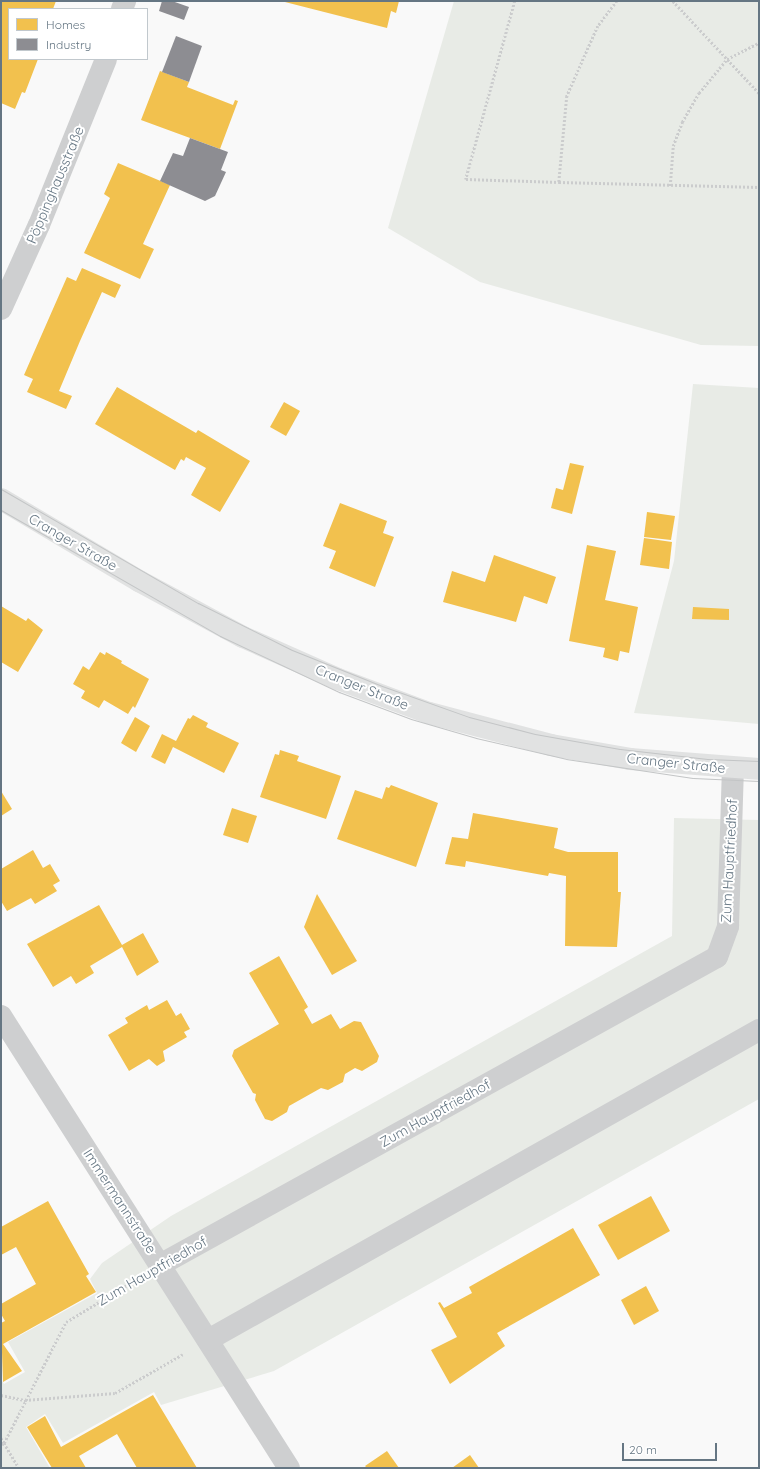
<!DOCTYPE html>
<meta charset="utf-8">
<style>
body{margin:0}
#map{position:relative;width:760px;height:1469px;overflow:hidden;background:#f9f9f9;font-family:Quicksand,sans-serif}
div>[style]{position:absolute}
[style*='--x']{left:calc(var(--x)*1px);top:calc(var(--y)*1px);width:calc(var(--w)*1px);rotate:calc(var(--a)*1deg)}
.green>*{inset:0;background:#e8ebe6}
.homes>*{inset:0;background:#f2c14e}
.industry>*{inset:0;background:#8d8d92}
.path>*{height:2.5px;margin-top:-1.25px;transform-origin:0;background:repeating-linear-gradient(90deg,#cbcccd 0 2px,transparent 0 4px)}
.minor>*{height:22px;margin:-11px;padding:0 11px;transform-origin:11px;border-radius:11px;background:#cecfd0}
.secondary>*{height:22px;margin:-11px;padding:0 11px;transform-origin:11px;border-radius:11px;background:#e1e2e2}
.tram>*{height:1px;margin:-0.5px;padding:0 0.5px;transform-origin:0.5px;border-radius:0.5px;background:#c3c5c6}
span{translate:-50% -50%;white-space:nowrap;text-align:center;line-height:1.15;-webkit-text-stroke:4px #fff;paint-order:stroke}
.street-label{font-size:14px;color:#657683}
.frame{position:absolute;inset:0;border:2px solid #657683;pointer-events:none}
.legend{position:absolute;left:8px;top:8px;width:140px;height:52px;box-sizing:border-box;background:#fff;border:1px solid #c1c8cd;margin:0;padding:5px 7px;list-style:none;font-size:12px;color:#657683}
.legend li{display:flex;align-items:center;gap:8px;height:20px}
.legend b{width:20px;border:1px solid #c1c8cd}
.scale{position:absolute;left:622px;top:1443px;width:95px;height:18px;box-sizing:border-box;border:2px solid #657683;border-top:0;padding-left:5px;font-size:12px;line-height:14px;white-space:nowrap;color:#657683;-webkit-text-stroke:3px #fff;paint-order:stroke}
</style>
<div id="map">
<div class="green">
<div style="clip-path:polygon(454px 1px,759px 1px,759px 346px,701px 345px,480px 282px,388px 228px)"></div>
<div style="clip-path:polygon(693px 384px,759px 388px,759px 724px,634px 713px,674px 561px)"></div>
<div style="clip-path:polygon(674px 818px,759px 820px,759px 1099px,274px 1371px,161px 1405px,154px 1392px,63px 1443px,45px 1414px,26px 1427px,50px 1468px,1px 1468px,1px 1379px,4px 1384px,25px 1372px,8px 1342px,97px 1293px,90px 1279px,102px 1263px,171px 1216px,672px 936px)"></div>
</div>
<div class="homes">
<div style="clip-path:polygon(1px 1px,56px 1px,53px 9px,9px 9px,9px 59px,38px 59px,25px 93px,22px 92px,15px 109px,1px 103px)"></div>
<div style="clip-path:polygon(281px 1px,399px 1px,396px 13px,391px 11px,387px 28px)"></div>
<div style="clip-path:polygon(160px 71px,189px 82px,187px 87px,233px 105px,235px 100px,238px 101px,220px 149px,141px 120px)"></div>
<div style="clip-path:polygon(118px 163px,170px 185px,143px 244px,154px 249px,140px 279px,84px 253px,110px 198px,104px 194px)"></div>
<div style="clip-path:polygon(82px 268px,121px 285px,115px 298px,102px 292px,80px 341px,59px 391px,72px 396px,66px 409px,27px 392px,33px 379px,24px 375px,67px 277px,76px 281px)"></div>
<div style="clip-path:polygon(117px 387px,196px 433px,198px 430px,250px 461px,220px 512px,191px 495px,206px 468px,186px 457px,184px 461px,181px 459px,175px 470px,95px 424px)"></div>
<div style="clip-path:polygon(284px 402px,300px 411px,286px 436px,270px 427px)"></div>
<div style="clip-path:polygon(570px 463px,584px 466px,572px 514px,551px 508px,556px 488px,563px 490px)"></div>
<div style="clip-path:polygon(340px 503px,387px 521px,383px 533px,394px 537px,375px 587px,329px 568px,336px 551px,323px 546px)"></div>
<div style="clip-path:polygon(647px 512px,675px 516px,671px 540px,644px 537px)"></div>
<div style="clip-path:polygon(644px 538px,672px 542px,669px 569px,640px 565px)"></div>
<div style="clip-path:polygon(587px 545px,616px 551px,605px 600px,638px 607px,629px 653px,620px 651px,618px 661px,603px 657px,605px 648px,569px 641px)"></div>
<div style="clip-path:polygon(494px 555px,556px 577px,547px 604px,524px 596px,516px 622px,443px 602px,452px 571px,485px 582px)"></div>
<div style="clip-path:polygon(1px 606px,26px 621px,28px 618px,43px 630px,18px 672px,1px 662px)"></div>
<div style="clip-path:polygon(693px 607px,729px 609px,729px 620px,692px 619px)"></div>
<div style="clip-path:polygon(100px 652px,105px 655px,106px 652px,122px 661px,121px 663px,149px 679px,135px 708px,133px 706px,128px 714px,104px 700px,99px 708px,81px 698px,85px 691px,73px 684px,83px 666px,89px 670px)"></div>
<div style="clip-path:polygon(193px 715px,208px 723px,206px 727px,239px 743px,224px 773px,173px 747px,165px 764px,151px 757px,162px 734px,176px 741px,188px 718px,190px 719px)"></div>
<div style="clip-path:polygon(135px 717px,150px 726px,136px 752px,121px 743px)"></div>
<div style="clip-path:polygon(280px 750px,299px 756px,297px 761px,341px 776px,326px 819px,260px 797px,275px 754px,279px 755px)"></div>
<div style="clip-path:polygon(391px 785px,438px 803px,416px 867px,337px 839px,355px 790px,382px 799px,386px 787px,389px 788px)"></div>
<div style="clip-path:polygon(1px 791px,12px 809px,1px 816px)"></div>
<div style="clip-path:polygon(232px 808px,257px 816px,248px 843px,223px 835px)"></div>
<div style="clip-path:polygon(473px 813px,558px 828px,554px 848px,568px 852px,618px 852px,618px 892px,621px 892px,617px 947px,565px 946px,566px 876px,549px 873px,548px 876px,466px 861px,465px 867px,445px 864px,452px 837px,468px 839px)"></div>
<div style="clip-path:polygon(33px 850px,43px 868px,50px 864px,60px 881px,53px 885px,57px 891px,35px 904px,31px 898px,7px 911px,1px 901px,1px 869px)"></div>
<div style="clip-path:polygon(317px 894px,357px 961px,332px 975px,304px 927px)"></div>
<div style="clip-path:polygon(99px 905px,122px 945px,143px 933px,159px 962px,137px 976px,122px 947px,90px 966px,94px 973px,76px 984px,71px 976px,53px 987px,27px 944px)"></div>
<div style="clip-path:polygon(279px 956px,308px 1007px,304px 1010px,312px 1024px,331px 1014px,340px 1029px,354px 1021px,361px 1022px,379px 1056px,377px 1062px,362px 1071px,355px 1068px,345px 1074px,343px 1082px,328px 1090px,321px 1088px,289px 1106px,287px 1112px,272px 1121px,265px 1119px,255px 1100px,256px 1094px,253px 1093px,232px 1056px,234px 1050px,279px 1024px,249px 973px)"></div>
<div style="clip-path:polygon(167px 1000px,176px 1016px,181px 1013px,190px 1029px,184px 1032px,187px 1037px,163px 1051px,165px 1061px,157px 1066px,149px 1059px,129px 1071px,108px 1035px,128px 1023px,125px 1018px,147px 1005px,149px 1010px)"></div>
<div style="clip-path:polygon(651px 1196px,670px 1231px,618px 1260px,598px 1225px)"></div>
<div style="clip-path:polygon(48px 1201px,89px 1274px,86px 1276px,96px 1292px,3px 1344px,22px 1371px,3px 1382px,1px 1323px,5px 1321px,1px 1314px,1px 1304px,36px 1284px,16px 1247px,1px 1255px,1px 1227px)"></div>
<div style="clip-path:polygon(573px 1228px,600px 1275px,497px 1333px,505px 1346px,450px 1384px,431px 1350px,457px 1337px,438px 1303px,440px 1302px,444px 1308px,472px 1293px,469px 1287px)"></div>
<div style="clip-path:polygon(646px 1286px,659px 1311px,634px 1325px,621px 1300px)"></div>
<div style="clip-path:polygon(153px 1395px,197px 1468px,137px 1468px,117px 1434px,79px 1456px,86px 1468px,52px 1468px,27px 1427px,45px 1416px,61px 1447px)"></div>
<div style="clip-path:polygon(387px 1451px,399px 1468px,367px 1468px,365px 1466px)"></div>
<div style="clip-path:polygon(470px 1455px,479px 1468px,452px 1468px)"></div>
</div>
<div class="industry">
<div style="clip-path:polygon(162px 1px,172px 1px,189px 7px,184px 20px,159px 11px)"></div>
<div style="clip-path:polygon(176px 36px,202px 46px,189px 82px,162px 72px)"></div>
<div style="clip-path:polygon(190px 138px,228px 152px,221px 170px,226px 172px,215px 196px,205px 201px,160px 181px,173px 153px,183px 156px)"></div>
</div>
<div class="path">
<div style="--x:515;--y:1;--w:185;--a:105.4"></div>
<div style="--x:466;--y:179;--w:93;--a:1.8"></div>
<div style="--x:617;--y:1;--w:31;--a:127"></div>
<div style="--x:598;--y:26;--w:77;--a:113.9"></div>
<div style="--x:567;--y:96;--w:86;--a:95.3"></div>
<div style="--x:559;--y:182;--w:200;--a:1.4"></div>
<div style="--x:673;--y:1;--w:126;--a:46.9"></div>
<div style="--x:670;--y:186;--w:40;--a:-85.7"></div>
<div style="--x:673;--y:146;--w:26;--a:-69"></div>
<div style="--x:682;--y:122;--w:34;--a:-60"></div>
<div style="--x:699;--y:93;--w:44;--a:-50.5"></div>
<div style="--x:727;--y:59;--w:36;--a:-27"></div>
<div style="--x:1;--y:1395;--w:25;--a:12"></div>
<div style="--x:25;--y:1400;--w:90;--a:-4.4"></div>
<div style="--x:115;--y:1393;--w:78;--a:-29.8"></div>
<div style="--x:1;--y:1438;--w:6;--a:59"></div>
<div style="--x:4;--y:1443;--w:136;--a:-62.9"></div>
<div style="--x:66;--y:1322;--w:83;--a:-31.2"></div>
<div style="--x:1;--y:1444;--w:3;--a:-18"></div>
<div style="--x:4;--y:1443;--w:29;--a:59"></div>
</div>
<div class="minor">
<div style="--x:122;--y:9;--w:9;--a:-69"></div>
<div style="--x:1;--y:309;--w:92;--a:-65.7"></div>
<div style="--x:39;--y:225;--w:179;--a:-68"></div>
<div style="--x:1;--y:1016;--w:536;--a:57.5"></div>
<div style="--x:160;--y:1265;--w:636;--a:-28.94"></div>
<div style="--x:717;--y:957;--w:33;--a:-70"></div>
<div style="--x:728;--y:926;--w:157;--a:-88.2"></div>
<div style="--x:208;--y:1340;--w:632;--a:-29.36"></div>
</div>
<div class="secondary">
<div style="--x:1;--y:499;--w:161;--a:30.7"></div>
<div style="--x:139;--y:581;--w:118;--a:28.3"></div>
<div style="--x:243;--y:637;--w:104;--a:23.9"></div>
<div style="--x:338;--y:679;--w:97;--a:20.5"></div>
<div style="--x:429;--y:713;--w:126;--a:14.7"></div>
<div style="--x:551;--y:745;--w:80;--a:10"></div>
<div style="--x:630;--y:759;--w:129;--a:4.4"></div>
</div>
<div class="tram">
<div style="--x:1;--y:489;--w:228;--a:30.1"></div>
<div style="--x:198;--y:603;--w:105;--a:26.6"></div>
<div style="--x:292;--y:650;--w:97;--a:21.8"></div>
<div style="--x:382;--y:686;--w:92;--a:19.6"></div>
<div style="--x:469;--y:717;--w:68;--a:14.4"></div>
<div style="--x:535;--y:734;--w:86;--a:10"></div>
<div style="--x:620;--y:749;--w:88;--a:6.6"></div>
<div style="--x:707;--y:759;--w:52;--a:2.2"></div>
<div style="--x:1;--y:510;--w:253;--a:29.9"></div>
<div style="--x:220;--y:636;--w:132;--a:25.2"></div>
<div style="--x:339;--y:692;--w:77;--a:20.6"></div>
<div style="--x:411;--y:719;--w:68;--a:16.3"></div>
<div style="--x:476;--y:738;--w:92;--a:13.1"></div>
<div style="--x:566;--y:759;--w:128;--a:8.5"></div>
<div style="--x:693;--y:778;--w:66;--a:2.6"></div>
</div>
<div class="street-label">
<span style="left:55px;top:185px;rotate:-67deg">Pöppinghausstraße</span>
<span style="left:73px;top:542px;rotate:30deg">Cranger Straße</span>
<span style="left:362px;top:687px;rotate:22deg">Cranger Straße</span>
<span style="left:676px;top:763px;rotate:6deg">Cranger Straße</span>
<span style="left:729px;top:861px;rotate:-87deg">Zum Hauptfriedhof</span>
<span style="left:435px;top:1113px;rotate:-29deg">Zum Hauptfriedhof</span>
<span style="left:120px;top:1201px;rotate:57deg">Immermannstraße</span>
<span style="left:152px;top:1271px;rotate:-30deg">Zum Hauptfriedhof</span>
</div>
<div class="frame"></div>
<ul class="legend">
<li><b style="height:11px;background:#f2c14e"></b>Homes</li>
<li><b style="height:11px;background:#8d8d92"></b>Industry</li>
</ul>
<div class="scale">20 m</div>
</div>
